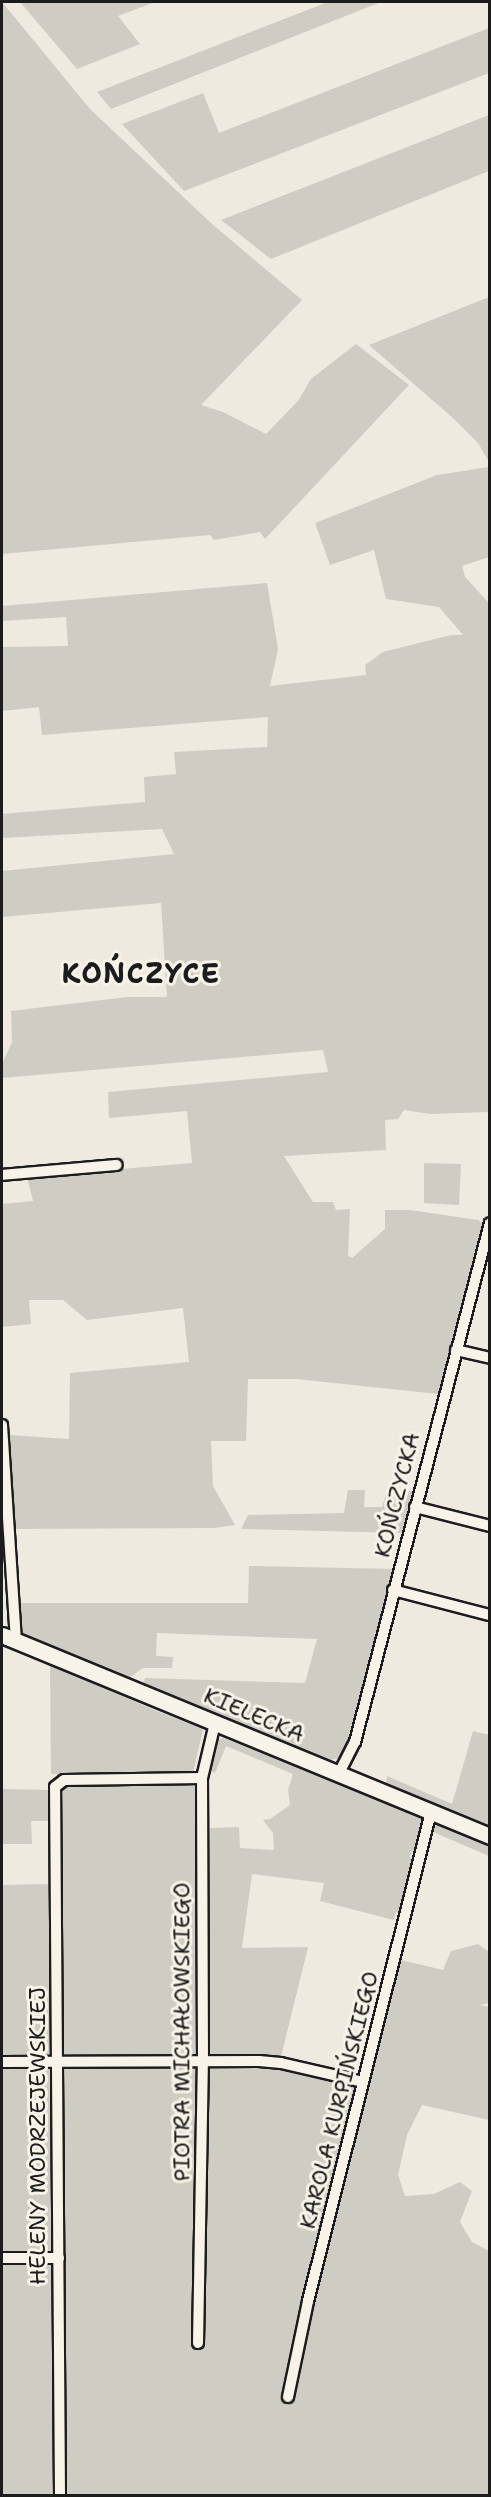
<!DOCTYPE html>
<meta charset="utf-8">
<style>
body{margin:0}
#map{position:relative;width:491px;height:2497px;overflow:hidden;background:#eeeae0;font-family:"Shantell Sans",sans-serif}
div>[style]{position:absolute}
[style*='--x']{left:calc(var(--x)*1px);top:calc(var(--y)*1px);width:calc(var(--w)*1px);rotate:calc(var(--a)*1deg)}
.green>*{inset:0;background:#cfccc3}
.roads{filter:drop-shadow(2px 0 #1c1c1c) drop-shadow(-2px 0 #1c1c1c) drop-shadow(0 2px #1c1c1c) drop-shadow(0 -2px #1c1c1c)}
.minor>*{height:10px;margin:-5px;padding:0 5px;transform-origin:5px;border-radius:5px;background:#f7f3e8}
.secondary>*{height:15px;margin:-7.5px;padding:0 7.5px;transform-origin:7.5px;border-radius:7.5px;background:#f7f3e8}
span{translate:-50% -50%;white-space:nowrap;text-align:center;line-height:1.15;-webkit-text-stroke:6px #f7f3e8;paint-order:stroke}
.street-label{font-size:22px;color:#1c1c1c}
.district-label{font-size:28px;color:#1c1c1c;font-weight:700;letter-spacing:1.5px}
.frame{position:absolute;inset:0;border:3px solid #1c1c1c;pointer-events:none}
</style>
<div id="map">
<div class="green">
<div style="clip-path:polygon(2px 2px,90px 109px,212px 224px,302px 300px,201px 405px,223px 412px,266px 434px,298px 401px,311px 379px,356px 344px,409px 385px,265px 539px,260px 532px,214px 540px,210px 535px,2px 554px)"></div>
<div style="clip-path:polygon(20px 2px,155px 2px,118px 16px,140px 44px,77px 69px)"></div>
<div style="clip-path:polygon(328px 2px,381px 2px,111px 109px,97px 92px)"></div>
<div style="clip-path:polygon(489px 28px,489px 73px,184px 191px,122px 124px,203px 93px,219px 133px)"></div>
<div style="clip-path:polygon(489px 115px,489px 171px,271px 259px,221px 220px)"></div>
<div style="clip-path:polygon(489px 297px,489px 462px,478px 443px,453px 418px,369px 345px)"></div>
<div style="clip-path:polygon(489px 467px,489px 557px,462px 566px,465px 577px,489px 603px,489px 1112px,430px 1114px,404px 1110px,398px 1119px,385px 1120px,386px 1150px,284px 1156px,313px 1202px,333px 1202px,336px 1210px,350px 1209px,348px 1256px,352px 1258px,385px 1229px,385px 1210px,410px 1210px,478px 1220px,484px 1225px,438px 1394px,296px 1379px,248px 1379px,246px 1441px,211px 1441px,213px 1486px,235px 1525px,214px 1528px,13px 1529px,9px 1435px,69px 1439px,70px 1373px,189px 1362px,183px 1308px,87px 1320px,63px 1300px,29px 1300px,31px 1324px,2px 1327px,2px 1204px,33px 1201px,27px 1177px,192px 1163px,187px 1111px,109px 1118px,108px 1092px,328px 1072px,323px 1050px,2px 1078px,2px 1064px,12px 1042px,11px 1011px,127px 997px,167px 997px,161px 903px,2px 917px,2px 871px,174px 854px,162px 829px,2px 838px,2px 814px,145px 802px,144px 777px,176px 774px,174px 752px,267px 747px,268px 717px,42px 735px,39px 707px,2px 711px,2px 647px,68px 646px,66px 617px,2px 621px,2px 606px,267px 583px,278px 649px,270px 686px,366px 675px,365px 665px,383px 652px,451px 635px,463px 635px,439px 607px,386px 599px,374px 550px,330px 565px,315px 523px,437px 475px)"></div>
<div style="clip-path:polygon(424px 1163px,461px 1164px,459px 1205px,424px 1203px)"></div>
<div style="clip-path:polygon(348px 1490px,365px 1490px,364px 1507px,382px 1507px,387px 1491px,413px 1491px,403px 1533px,241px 1529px,248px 1515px,344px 1513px)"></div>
<div style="clip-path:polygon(249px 1566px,394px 1569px,364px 1686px,342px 1757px,331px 1760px,317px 1756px,143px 1683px,145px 1678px,305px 1683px,317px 1639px,157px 1633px,156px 1656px,173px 1657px,172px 1668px,143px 1668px,129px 1678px,23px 1635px,18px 1627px,17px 1613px,22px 1603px,248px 1603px)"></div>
<div style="clip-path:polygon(50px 1664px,154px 1710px,203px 1729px,193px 1773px,51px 1774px)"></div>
<div style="clip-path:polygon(473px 1731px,489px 1735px,489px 1828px,386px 1785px,387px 1776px,452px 1804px)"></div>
<div style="clip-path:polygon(223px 1738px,337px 1782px,421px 1817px,422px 1822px,416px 1851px,412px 1851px,410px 1857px,414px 1860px,401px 1913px,396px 1912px,394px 1920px,320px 1901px,324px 1883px,252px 1874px,242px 1948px,308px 1947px,281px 2057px,208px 2059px,210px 1828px,239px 1827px,240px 1848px,274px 1850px,273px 1833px,263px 1820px,270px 1819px,290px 1805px,288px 1790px,293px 1774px,226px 1746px,215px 1773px,208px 1770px,215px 1741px)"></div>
<div style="clip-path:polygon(200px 1781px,198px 2058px,62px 2057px,59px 1794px,66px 1784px)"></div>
<div style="clip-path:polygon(2px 1789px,51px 1790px,51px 1821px,31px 1821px,32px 1844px,2px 1844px)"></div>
<div style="clip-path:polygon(441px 1824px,489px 1845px,489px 1856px,433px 1832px,413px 1907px,411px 1906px,432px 1826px)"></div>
<div style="clip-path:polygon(50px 1884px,54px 2058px,2px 2059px,2px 1885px)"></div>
<div style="clip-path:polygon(478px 1944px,489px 1952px,489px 2003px,480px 2005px,489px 2007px,489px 2120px,422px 2105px,407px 2135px,398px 2175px,405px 2196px,434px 2194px,460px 2182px,472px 2191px,460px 2222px,472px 2242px,489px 2251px,489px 2495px,2px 2495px,2px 2263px,60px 2262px,60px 2068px,65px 2066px,275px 2065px,366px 2089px,401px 1960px,443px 1970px,451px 1951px)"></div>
<div style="clip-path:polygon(53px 2064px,56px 2254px,2px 2255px,2px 2065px)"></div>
</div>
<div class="roads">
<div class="minor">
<div style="--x:2;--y:1175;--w:115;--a:-5"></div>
<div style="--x:456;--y:1350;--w:35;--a:13"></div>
<div style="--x:2;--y:1425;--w:216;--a:86.3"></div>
<div style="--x:415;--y:1507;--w:77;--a:14.2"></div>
<div style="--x:393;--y:1590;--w:100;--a:14.5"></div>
<div style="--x:338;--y:1775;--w:37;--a:-63"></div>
<div style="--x:355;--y:1742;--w:536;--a:-75.42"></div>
<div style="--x:2;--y:2062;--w:257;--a:-0.2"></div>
<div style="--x:259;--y:2061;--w:22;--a:5"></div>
<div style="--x:281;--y:2063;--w:84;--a:13"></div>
<div style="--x:2;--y:2258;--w:57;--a:0"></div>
<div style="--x:198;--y:2343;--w:281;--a:-89"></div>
<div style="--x:203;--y:2062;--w:284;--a:-90.2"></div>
<div style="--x:202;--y:1778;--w:57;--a:-76.7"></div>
<div style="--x:288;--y:2397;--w:98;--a:-78.2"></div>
<div style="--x:308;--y:2301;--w:504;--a:-75.88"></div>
<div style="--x:60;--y:2496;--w:709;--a:-90.4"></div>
<div style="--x:55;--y:1787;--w:11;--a:-38"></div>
<div style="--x:64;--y:1780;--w:138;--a:-0.8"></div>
</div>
<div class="secondary">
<div style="--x:2;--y:1635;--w:528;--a:22.39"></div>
</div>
</div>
<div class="street-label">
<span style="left:397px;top:1495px;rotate:-76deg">KOŃCZYCKA</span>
<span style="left:254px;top:1715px;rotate:23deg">KIELECKA</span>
<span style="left:182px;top:2032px;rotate:-90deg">PIOTRA MICHAŁOWSKIEGO</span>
<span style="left:339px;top:2100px;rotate:-76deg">KAROLA KURPIŃSKIEGO</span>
<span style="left:38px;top:2136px;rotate:-90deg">HELENY MODRZEJEWSKIEJ</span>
</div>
<div class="district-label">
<span style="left:141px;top:973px">KOŃCZYCE</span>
</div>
<div class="frame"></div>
</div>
